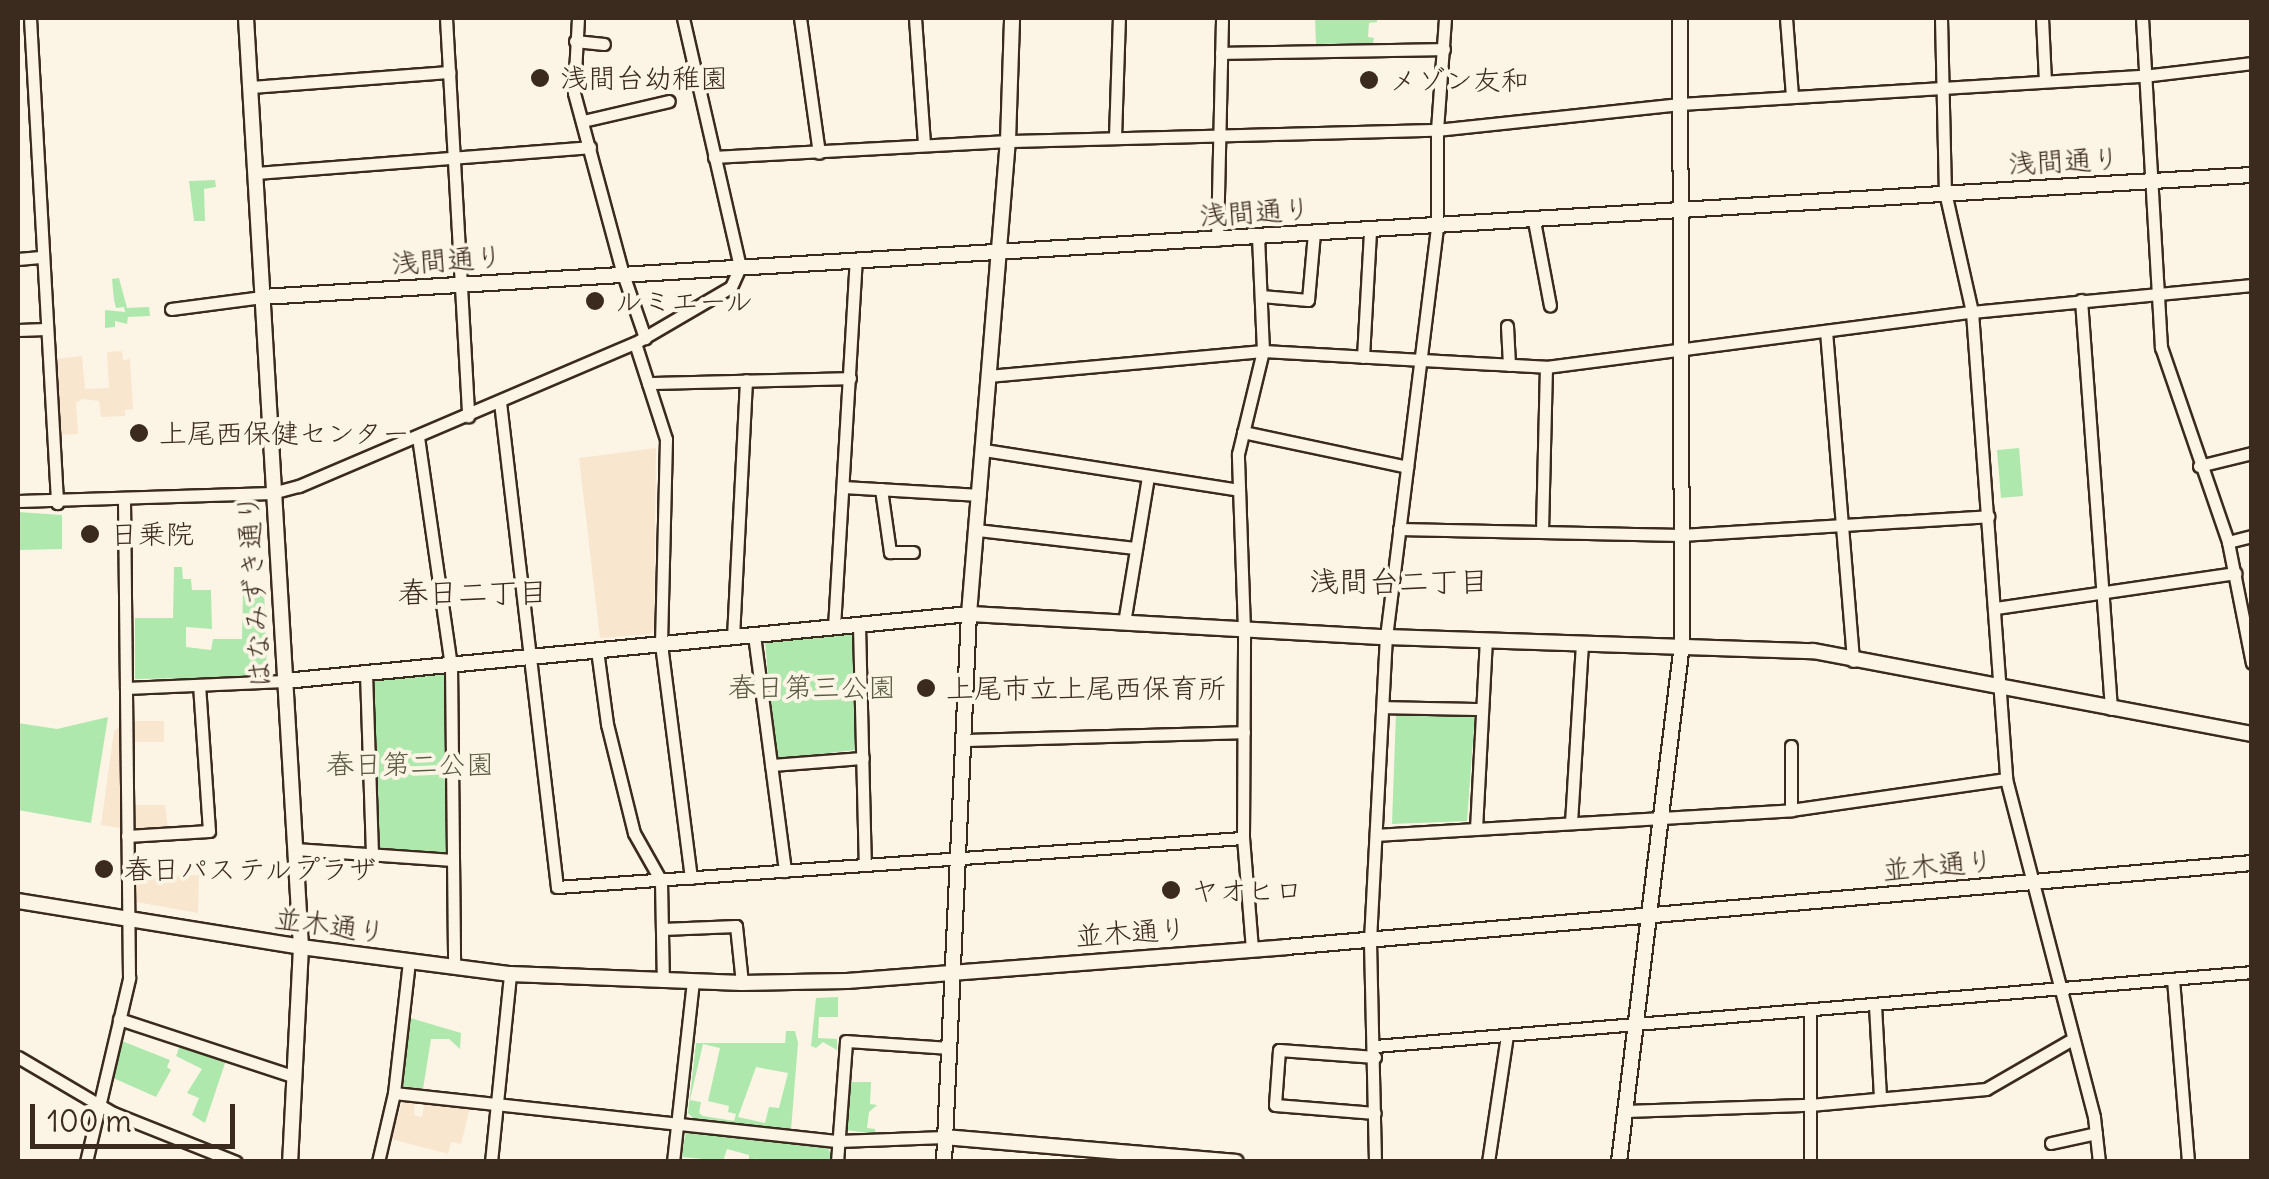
<!DOCTYPE html>
<meta charset="utf-8">
<style>
body{margin:0}
#map{position:relative;width:2269px;height:1179px;overflow:hidden;background:#fcf5e5;font-family:Delius,"Klee One",sans-serif}
div>[style]{position:absolute}
[style*='--x']{left:calc(var(--x)*1px);top:calc(var(--y)*1px);width:calc(var(--w)*1px);rotate:calc(var(--a)*1deg)}
.built>*{inset:0;background:#f8e6cf}
.green>*{inset:0;background:#aee8ad}
.roads{filter:drop-shadow(2px 0 #3b2a1e) drop-shadow(-2px 0 #3b2a1e) drop-shadow(0 2px #3b2a1e) drop-shadow(0 -2px #3b2a1e)}
.minor>*{height:11px;margin:-5.5px;padding:0 5.5px;transform-origin:5.5px;border-radius:5.5px;background:#fcf5e5}
.tertiary>*{height:14px;margin:-7px;padding:0 7px;transform-origin:7px;border-radius:7px;background:#fcf5e5}
.dots>*{width:28px;height:28px;translate:-50% -50%;box-sizing:border-box;border:5px solid #fcf5e5;border-radius:50%}
span{translate:-50% -50%;white-space:nowrap;text-align:center;line-height:1.15;-webkit-text-stroke:8px #fcf5e5;paint-order:stroke}
.poi-label{font-size:28px;color:#3b2a1e}
.left{translate:0 -50%;text-align:left}
.street-label{font-size:28px;color:#3b2a1e}
.park-label{font-size:28px;color:#585a42}
.neighbourhood-label{font-size:30px;color:#3b2a1e}
.frame{position:absolute;inset:0;border:20px solid #3b2a1e;pointer-events:none}
.scale{position:absolute;left:30px;top:1104px;width:205px;height:45px;box-sizing:border-box;border:5px solid #3b2a1e;border-top:0;padding-left:12px;font-size:30px;line-height:35px;white-space:nowrap;color:#3b2a1e;-webkit-text-stroke:8px #fcf5e5;paint-order:stroke}
</style>
<div id="map">
<div class="built">
<div style="clip-path:polygon(122px 351px,123px 360px,130px 359px,133px 409px,125px 410px,125px 416px,101px 417px,99px 401px,82px 399px,76px 403px,78px 434px,57px 435px,55px 359px,82px 356px,85px 389px,109px 388px,107px 352px)"></div>
<div style="clip-path:polygon(656px 448px,654px 629px,650px 634px,600px 638px,579px 458px)"></div>
<div style="clip-path:polygon(134px 721px,164px 721px,164px 742px,133px 742px)"></div>
<div style="clip-path:polygon(119px 727px,121px 828px,101px 825px,114px 731px)"></div>
<div style="clip-path:polygon(135px 805px,165px 805px,168px 829px,136px 830px)"></div>
<div style="clip-path:polygon(199px 875px,198px 913px,136px 902px,135px 877px)"></div>
<div style="clip-path:polygon(403px 1100px,415px 1101px,414px 1115px,422px 1117px,425px 1101px,470px 1107px,461px 1144px,451px 1142px,448px 1154px,391px 1139px)"></div>
</div>
<div class="green">
<div style="clip-path:polygon(1315px 18px,1377px 18px,1377px 22px,1369px 23px,1368px 37px,1374px 38px,1373px 43px,1316px 44px)"></div>
<div style="clip-path:polygon(215px 180px,216px 187px,204px 189px,205px 221px,194px 221px,189px 181px)"></div>
<div style="clip-path:polygon(119px 278px,127px 308px,149px 307px,150px 316px,128px 317px,127px 324px,115px 321px,115px 327px,105px 328px,105px 310px,125px 312px,124px 307px,116px 308px,114px 300px,112px 279px)"></div>
<div style="clip-path:polygon(2019px 448px,2023px 496px,2001px 498px,1997px 450px)"></div>
<div style="clip-path:polygon(18px 512px,62px 515px,62px 549px,19px 550px,18px 559px)"></div>
<div style="clip-path:polygon(174px 567px,182px 567px,183px 579px,191px 579px,192px 590px,211px 590px,212px 629px,186px 627px,186px 647px,211px 650px,213px 639px,242px 639px,243px 590px,264px 588px,267px 672px,246px 677px,135px 679px,135px 618px,173px 618px)"></div>
<div style="clip-path:polygon(853px 634px,855px 750px,776px 759px,765px 642px)"></div>
<div style="clip-path:polygon(444px 673px,446px 853px,377px 848px,372px 679px)"></div>
<div style="clip-path:polygon(1396px 712px,1475px 713px,1467px 821px,1392px 824px)"></div>
<div style="clip-path:polygon(108px 717px,91px 823px,18px 810px,18px 723px,57px 729px)"></div>
<div style="clip-path:polygon(838px 997px,838px 1017px,819px 1017px,818px 1038px,837px 1039px,837px 1050px,823px 1042px,816px 1048px,811px 1046px,816px 998px)"></div>
<div style="clip-path:polygon(407px 1017px,461px 1033px,460px 1049px,449px 1039px,431px 1039px,423px 1089px,401px 1086px,398px 1081px)"></div>
<div style="clip-path:polygon(evenodd,786px 1031px,795px 1031px,798px 1043px,791px 1130px,694px 1119px,688px 1113px,696px 1043px,785px 1043px,786px 1031px,703px 1044px,720px 1048px,708px 1101px,729px 1106px,728px 1112px,736px 1114px,734px 1121px,703px 1116px,699px 1113px,701px 1102px,690px 1100px,703px 1044px,786px 1031px,756px 1067px,788px 1073px,779px 1108px,769px 1107px,765px 1123px,738px 1117px,756px 1067px)"></div>
<div style="clip-path:polygon(122px 1041px,170px 1060px,167px 1067px,171px 1070px,156px 1097px,111px 1077px)"></div>
<div style="clip-path:polygon(180px 1045px,226px 1060px,205px 1123px,192px 1115px,199px 1098px,187px 1093px,202px 1069px,176px 1056px)"></div>
<div style="clip-path:polygon(849px 1082px,871px 1082px,870px 1104px,877px 1105px,869px 1112px,867px 1128px,875px 1129px,875px 1134px,846px 1130px)"></div>
<div style="clip-path:polygon(686px 1132px,828px 1148px,833px 1161px,760px 1161px,756px 1158px,756px 1161px,749px 1162px,749px 1155px,727px 1149px,723px 1161px,683px 1157px,680px 1162px)"></div>
</div>
<div class="roads">
<div class="minor">
<div style="--x:30;--y:18;--w:486;--a:86.8"></div>
<div style="--x:446;--y:18;--w:399;--a:86.8"></div>
<div style="--x:578;--y:18;--w:75;--a:93.1"></div>
<div style="--x:574;--y:93;--w:188;--a:74.9"></div>
<div style="--x:623;--y:274;--w:68;--a:71"></div>
<div style="--x:800;--y:18;--w:136;--a:82"></div>
<div style="--x:915;--y:18;--w:127;--a:85.9"></div>
<div style="--x:1786;--y:18;--w:78;--a:85.6"></div>
<div style="--x:1941;--y:18;--w:174;--a:88.7"></div>
<div style="--x:1945;--y:192;--w:123;--a:77.3"></div>
<div style="--x:1972;--y:312;--w:468;--a:85.8"></div>
<div style="--x:2006;--y:779;--w:349;--a:75.4"></div>
<div style="--x:2094;--y:1117;--w:45;--a:83.7"></div>
<div style="--x:2042;--y:18;--w:63;--a:87.3"></div>
<div style="--x:2142;--y:18;--w:330;--a:86.7"></div>
<div style="--x:2161;--y:347;--w:206;--a:71"></div>
<div style="--x:2228;--y:542;--w:123;--a:78.8"></div>
<div style="--x:575;--y:41;--w:29;--a:6"></div>
<div style="--x:1221;--y:53;--w:223;--a:-1"></div>
<div style="--x:250;--y:87;--w:200;--a:-4.3"></div>
<div style="--x:583;--y:121;--w:88;--a:-13.1"></div>
<div style="--x:1115;--y:137;--w:119;--a:-88.1"></div>
<div style="--x:714;--y:157;--w:294;--a:-3.1"></div>
<div style="--x:1008;--y:141;--w:429;--a:-1.5"></div>
<div style="--x:1437;--y:130;--w:244;--a:-6.1"></div>
<div style="--x:1680;--y:104;--w:464;--a:-3.5"></div>
<div style="--x:2143;--y:76;--w:110;--a:-6.8"></div>
<div style="--x:255;--y:173;--w:336;--a:-4.4"></div>
<div style="--x:1534;--y:221;--w:86;--a:79.3"></div>
<div style="--x:1217;--y:240;--w:222;--a:-88.7"></div>
<div style="--x:18;--y:259;--w:25;--a:-5"></div>
<div style="--x:1261;--y:296;--w:47;--a:4.9"></div>
<div style="--x:1308;--y:300;--w:67;--a:-84.9"></div>
<div style="--x:2081;--y:300;--w:410;--a:85.8"></div>
<div style="--x:171;--y:309;--w:92;--a:-7.5"></div>
<div style="--x:1507;--y:326;--w:39;--a:87"></div>
<div style="--x:18;--y:330;--w:28;--a:-2"></div>
<div style="--x:1826;--y:331;--w:331;--a:85.3"></div>
<div style="--x:635;--y:343;--w:101;--a:72.1"></div>
<div style="--x:666;--y:439;--w:205;--a:91.4"></div>
<div style="--x:661;--y:644;--w:236;--a:82.7"></div>
<div style="--x:1363;--y:357;--w:127;--a:-86.8"></div>
<div style="--x:988;--y:376;--w:276;--a:-5.2"></div>
<div style="--x:1263;--y:351;--w:283;--a:3.2"></div>
<div style="--x:1546;--y:367;--w:430;--a:-7.4"></div>
<div style="--x:1972;--y:312;--w:281;--a:-5.5"></div>
<div style="--x:648;--y:383;--w:202;--a:-1.4"></div>
<div style="--x:500;--y:402;--w:488;--a:83.3"></div>
<div style="--x:557;--y:887;--w:688;--a:-4.09"></div>
<div style="--x:1243;--y:432;--w:168;--a:12"></div>
<div style="--x:418;--y:437;--w:230;--a:81.8"></div>
<div style="--x:451;--y:665;--w:302;--a:89.4"></div>
<div style="--x:984;--y:450;--w:258;--a:8.9"></div>
<div style="--x:2199;--y:466;--w:55;--a:-13.8"></div>
<div style="--x:843;--y:487;--w:137;--a:3.3"></div>
<div style="--x:881;--y:489;--w:64;--a:81.9"></div>
<div style="--x:890;--y:552;--w:23;--a:0"></div>
<div style="--x:18;--y:501;--w:254;--a:-1.8"></div>
<div style="--x:272;--y:493;--w:28;--a:-15"></div>
<div style="--x:299;--y:486;--w:365;--a:-23.1"></div>
<div style="--x:635;--y:343;--w:111;--a:-30.3"></div>
<div style="--x:731;--y:287;--w:22;--a:-66"></div>
<div style="--x:740;--y:267;--w:255;--a:-102.9"></div>
<div style="--x:1399;--y:529;--w:282;--a:1.2"></div>
<div style="--x:1681;--y:535;--w:308;--a:-3.5"></div>
<div style="--x:977;--y:530;--w:160;--a:6.5"></div>
<div style="--x:1542;--y:530;--w:163;--a:-88.6"></div>
<div style="--x:2228;--y:542;--w:25;--a:-14"></div>
<div style="--x:1996;--y:608;--w:242;--a:-8.3"></div>
<div style="--x:1124;--y:623;--w:149;--a:-80.7"></div>
<div style="--x:859;--y:625;--w:240;--a:88.6"></div>
<div style="--x:834;--y:627;--w:367;--a:-86.6"></div>
<div style="--x:754;--y:635;--w:238;--a:82.5"></div>
<div style="--x:733;--y:637;--w:257;--a:-87.1"></div>
<div style="--x:597;--y:650;--w:75;--a:82.3"></div>
<div style="--x:607;--y:724;--w:112;--a:76.1"></div>
<div style="--x:634;--y:833;--w:55;--a:60.6"></div>
<div style="--x:661;--y:881;--w:100;--a:88.9"></div>
<div style="--x:366;--y:673;--w:181;--a:88.1"></div>
<div style="--x:126;--y:688;--w:159;--a:-2.5"></div>
<div style="--x:1383;--y:707;--w:99;--a:1.2"></div>
<div style="--x:963;--y:740;--w:281;--a:-1.6"></div>
<div style="--x:1791;--y:746;--w:64;--a:90"></div>
<div style="--x:771;--y:765;--w:92;--a:-4.4"></div>
<div style="--x:1571;--y:823;--w:181;--a:-86.5"></div>
<div style="--x:1476;--y:829;--w:189;--a:-87"></div>
<div style="--x:1376;--y:835;--w:416;--a:-3.4"></div>
<div style="--x:1791;--y:810;--w:217;--a:-8.2"></div>
<div style="--x:127;--y:836;--w:82;--a:-3.5"></div>
<div style="--x:209;--y:831;--w:146;--a:-93.9"></div>
<div style="--x:295;--y:849;--w:158;--a:4"></div>
<div style="--x:662;--y:929;--w:74;--a:-2.3"></div>
<div style="--x:736;--y:926;--w:57;--a:84"></div>
<div style="--x:1252;--y:949;--w:111;--a:-94.6"></div>
<div style="--x:1243;--y:838;--w:208;--a:-89.7"></div>
<div style="--x:1244;--y:630;--w:176;--a:-92"></div>
<div style="--x:1238;--y:454;--w:106;--a:-76.4"></div>
<div style="--x:1263;--y:351;--w:115;--a:-92.5"></div>
<div style="--x:2173;--y:979;--w:184;--a:85.3"></div>
<div style="--x:1875;--y:1005;--w:93;--a:86.9"></div>
<div style="--x:119;--y:1019;--w:185;--a:18.2"></div>
<div style="--x:1375;--y:1046;--w:880;--a:-4.82"></div>
<div style="--x:18;--y:1057;--w:110;--a:30.5"></div>
<div style="--x:113;--y:1113;--w:132;--a:21.7"></div>
<div style="--x:1375;--y:1057;--w:96;--a:-175.8"></div>
<div style="--x:1279;--y:1050;--w:55;--a:94.2"></div>
<div style="--x:1275;--y:1105;--w:100;--a:4.6"></div>
<div style="--x:394;--y:1093;--w:447;--a:6.2"></div>
<div style="--x:838;--y:1141;--w:107;--a:-2.1"></div>
<div style="--x:1625;--y:1111;--w:185;--a:-1.9"></div>
<div style="--x:1810;--y:1105;--w:177;--a:-5.2"></div>
<div style="--x:1986;--y:1089;--w:98;--a:-30"></div>
<div style="--x:2051;--y:1143;--w:46;--a:-12.5"></div>
<div style="--x:86;--y:1162;--w:189;--a:-76.8"></div>
<div style="--x:129;--y:978;--w:477;--a:-90.6"></div>
<div style="--x:378;--y:1162;--w:71;--a:-76.9"></div>
<div style="--x:394;--y:1093;--w:133;--a:-83.5"></div>
<div style="--x:491;--y:1162;--w:189;--a:-84.2"></div>
<div style="--x:673;--y:1162;--w:181;--a:-83.7"></div>
<div style="--x:837;--y:1162;--w:121;--a:-85.7"></div>
<div style="--x:846;--y:1041;--w:102;--a:3.9"></div>
<div style="--x:1375;--y:1162;--w:222;--a:-91.3"></div>
<div style="--x:1370;--y:940;--w:303;--a:-87"></div>
<div style="--x:1386;--y:637;--w:413;--a:-82.9"></div>
<div style="--x:1437;--y:227;--w:97;--a:-90"></div>
<div style="--x:1437;--y:130;--w:112;--a:-85.9"></div>
<div style="--x:1488;--y:1162;--w:128;--a:-81.5"></div>
<div style="--x:1810;--y:1162;--w:152;--a:-90"></div>
</div>
<div class="tertiary">
<div style="--x:246;--y:18;--w:931;--a:86.61"></div>
<div style="--x:301;--y:947;--w:215;--a:92.9"></div>
<div style="--x:262;--y:297;--w:1994;--a:-3.51"></div>
<div style="--x:285;--y:681;--w:687;--a:-5.59"></div>
<div style="--x:969;--y:614;--w:418;--a:3.2"></div>
<div style="--x:1386;--y:637;--w:427;--a:1.9"></div>
<div style="--x:1813;--y:651;--w:447;--a:10.7"></div>
<div style="--x:18;--y:901;--w:287;--a:9.2"></div>
<div style="--x:301;--y:947;--w:211;--a:7.4"></div>
<div style="--x:510;--y:974;--w:232;--a:2.2"></div>
<div style="--x:742;--y:983;--w:105;--a:-1.1"></div>
<div style="--x:847;--y:981;--w:440;--a:-4.4"></div>
<div style="--x:1286;--y:947;--w:970;--a:-4.97"></div>
<div style="--x:945;--y:1137;--w:292;--a:4.9"></div>
<div style="--x:944;--y:1162;--w:549;--a:-87.39"></div>
<div style="--x:969;--y:614;--w:475;--a:-85.3"></div>
<div style="--x:1008;--y:141;--w:123;--a:-88.1"></div>
<div style="--x:1619;--y:1162;--w:522;--a:-83.07"></div>
<div style="--x:1682;--y:644;--w:626;--a:-90.18"></div>
</div>
</div>
<div class="dots">
<div style="left:540px;top:78px;background:#3b2a1e"></div>
<div style="left:1369px;top:80px;background:#3b2a1e"></div>
<div style="left:595px;top:301px;background:#3b2a1e"></div>
<div style="left:139px;top:433px;background:#3b2a1e"></div>
<div style="left:90px;top:534px;background:#3b2a1e"></div>
<div style="left:926px;top:688px;background:#3b2a1e"></div>
<div style="left:104px;top:869px;background:#3b2a1e"></div>
<div style="left:1171px;top:890px;background:#3b2a1e"></div>
</div>
<div class="poi-label">
<span class="left" style="left:560px;top:78px">浅間台幼稚園</span>
<span class="left" style="left:1389px;top:80px">メゾン友和</span>
<span class="left" style="left:615px;top:301px">ルミエール</span>
<span class="left" style="left:159px;top:433px">上尾西保健センター</span>
<span class="left" style="left:110px;top:534px">日乗院</span>
<span class="left" style="left:946px;top:688px">上尾市立上尾西保育所</span>
<span class="left" style="left:124px;top:869px">春日パステルプラザ</span>
<span class="left" style="left:1191px;top:890px">ヤオヒロ</span>
</div>
<div class="street-label">
<span style="left:2064px;top:161px;rotate:-3deg">浅間通り</span>
<span style="left:1255px;top:212px;rotate:-4deg">浅間通り</span>
<span style="left:447px;top:260px;rotate:-4deg">浅間通り</span>
<span style="left:254px;top:591px;rotate:-94deg">はなみずき通り</span>
<span style="left:1938px;top:865px;rotate:-5deg">並木通り</span>
<span style="left:330px;top:925px;rotate:8deg">並木通り</span>
<span style="left:1131px;top:932px;rotate:-4deg">並木通り</span>
</div>
<div class="park-label">
<span style="left:812px;top:687px">春日第三公園</span>
<span style="left:410px;top:764px">春日第二公園</span>
</div>
<div class="neighbourhood-label">
<span style="left:1399px;top:581px">浅間台二丁目</span>
<span style="left:473px;top:592px">春日二丁目</span>
</div>
<div class="frame"></div>
<div class="scale">100 m</div>
</div>
